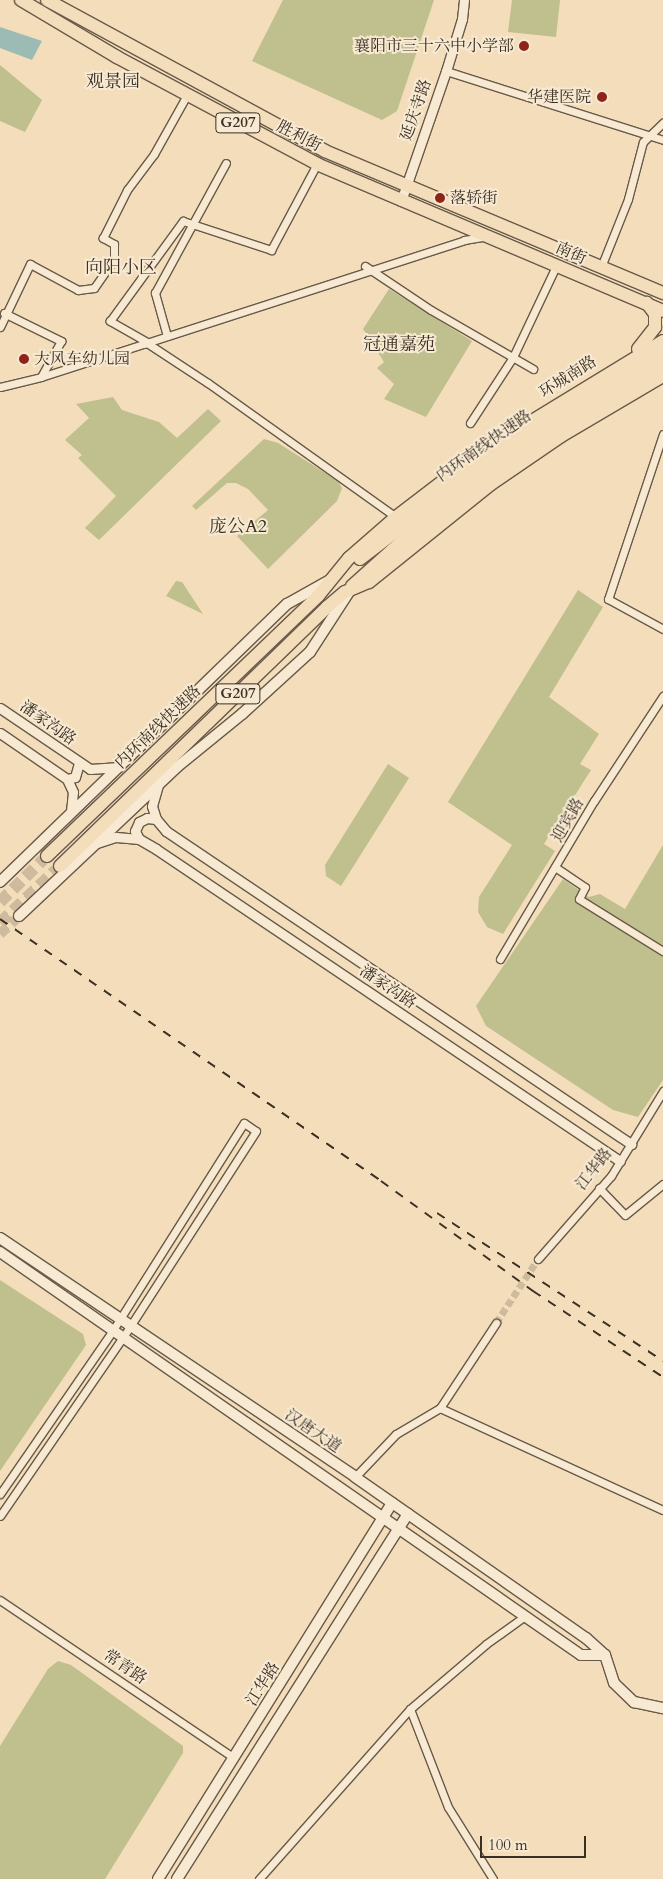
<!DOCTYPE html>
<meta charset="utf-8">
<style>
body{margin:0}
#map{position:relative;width:663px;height:1879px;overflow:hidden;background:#f3ddba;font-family:Cardo,"Noto Serif SC",serif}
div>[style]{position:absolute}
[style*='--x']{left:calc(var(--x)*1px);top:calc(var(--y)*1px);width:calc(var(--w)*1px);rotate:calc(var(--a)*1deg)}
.green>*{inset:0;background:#bfc08d}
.water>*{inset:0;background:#9cbbb5}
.minor-tunnel>*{height:7px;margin-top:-3.5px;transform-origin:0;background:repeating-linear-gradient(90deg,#ceba9c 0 7px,transparent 0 10.5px)}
.secondary-tunnel>*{height:10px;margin-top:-5px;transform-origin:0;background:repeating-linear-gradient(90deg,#ceba9c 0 10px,transparent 0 15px)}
.trunk-tunnel>*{height:12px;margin-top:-6px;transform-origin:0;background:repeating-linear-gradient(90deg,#ceba9c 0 12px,transparent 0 18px)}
.roads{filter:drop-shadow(1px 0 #685a49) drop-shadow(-1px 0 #685a49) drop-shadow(0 1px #685a49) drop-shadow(0 -1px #685a49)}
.minor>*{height:7px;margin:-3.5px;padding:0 3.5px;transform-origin:3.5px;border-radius:3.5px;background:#f7e9d2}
.tertiary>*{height:9px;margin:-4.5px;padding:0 4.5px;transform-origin:4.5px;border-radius:4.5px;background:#f7e9d2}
.secondary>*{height:10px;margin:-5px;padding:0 5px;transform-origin:5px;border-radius:5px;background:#f7e9d2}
.trunk>*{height:12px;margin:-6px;padding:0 6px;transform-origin:6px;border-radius:6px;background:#f3ddba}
.rail>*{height:2px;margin-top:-1px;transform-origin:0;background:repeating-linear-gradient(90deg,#3a2f23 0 9px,transparent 0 18px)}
.dots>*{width:14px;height:14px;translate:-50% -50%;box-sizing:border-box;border:2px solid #f7e9d2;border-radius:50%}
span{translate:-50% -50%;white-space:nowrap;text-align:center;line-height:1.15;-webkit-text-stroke:4px #f7e9d2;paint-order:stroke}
.shield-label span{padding:1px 4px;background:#f7e9d2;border:1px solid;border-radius:4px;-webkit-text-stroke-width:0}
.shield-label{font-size:15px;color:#3a2f23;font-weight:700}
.poi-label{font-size:16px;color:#3a2f23}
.right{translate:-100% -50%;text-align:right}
.left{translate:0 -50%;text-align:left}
.street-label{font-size:16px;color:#3a2f23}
.neighbourhood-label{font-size:18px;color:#3a2f23}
.scale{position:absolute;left:480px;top:1836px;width:106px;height:22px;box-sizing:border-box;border:2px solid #3a2f23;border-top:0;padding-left:6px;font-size:15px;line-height:18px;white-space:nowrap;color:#3a2f23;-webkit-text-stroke:4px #f7e9d2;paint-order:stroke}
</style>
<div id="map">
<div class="green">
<div style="clip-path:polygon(283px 0,434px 0,397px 111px,382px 120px,252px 61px)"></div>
<div style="clip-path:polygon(512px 0,560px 0,556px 37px,508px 32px)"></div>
<div style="clip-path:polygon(0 65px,42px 100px,25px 132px,0 121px)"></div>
<div style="clip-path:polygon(389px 289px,472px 341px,426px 417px,384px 399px,394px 384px,377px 368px,384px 362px,363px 329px)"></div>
<div style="clip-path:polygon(113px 397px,122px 410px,159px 422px,177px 438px,208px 409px,221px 421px,99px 540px,85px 528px,116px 496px,78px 458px,82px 455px,65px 440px,89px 418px,76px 404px)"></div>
<div style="clip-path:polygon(264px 439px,278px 443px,338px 481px,342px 488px,337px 501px,268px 569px,237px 536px,268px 510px,248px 489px,236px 483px,227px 483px,196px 510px,192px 506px)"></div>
<div style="clip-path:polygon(176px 581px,182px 582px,203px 614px,166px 596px)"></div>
<div style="clip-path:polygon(578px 590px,603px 607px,549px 697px,599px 734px,580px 764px,591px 770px,544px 844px,555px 851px,503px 934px,487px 927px,478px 912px,479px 897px,512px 845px,448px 802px)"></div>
<div style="clip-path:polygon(388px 764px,409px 778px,341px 886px,326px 876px,325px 865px)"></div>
<div style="clip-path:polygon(663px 845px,663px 1080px,638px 1117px,613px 1110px,486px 1026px,476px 1006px,563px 879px,589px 897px,600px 894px,625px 909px)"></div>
<div style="clip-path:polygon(0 1280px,83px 1334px,86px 1345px,0 1471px)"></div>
<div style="clip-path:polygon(58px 1661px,71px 1665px,183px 1746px,183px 1753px,105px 1879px,0 1879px,0 1746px,48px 1669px)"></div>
</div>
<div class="water">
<div style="clip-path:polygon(0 27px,42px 41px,32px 60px,0 48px)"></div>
</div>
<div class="minor-tunnel">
<div style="--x:496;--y:1323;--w:77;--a:-56.7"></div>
</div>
<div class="secondary-tunnel">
<div style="--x:0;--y:934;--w:26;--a:-43"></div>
</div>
<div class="trunk-tunnel">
<div style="--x:0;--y:902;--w:66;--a:-44.4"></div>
<div style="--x:0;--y:923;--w:83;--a:-43.5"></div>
</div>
<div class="roads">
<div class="minor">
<div style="--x:446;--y:71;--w:228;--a:17.6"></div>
<div style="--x:365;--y:266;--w:79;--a:33.7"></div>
<div style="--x:431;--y:310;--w:118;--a:30"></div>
<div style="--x:601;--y:267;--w:73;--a:-68.3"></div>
<div style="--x:628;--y:199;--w:59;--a:-75.3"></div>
<div style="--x:643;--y:142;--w:28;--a:-44"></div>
<div style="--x:4;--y:313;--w:64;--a:26.2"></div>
<div style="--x:61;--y:341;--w:41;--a:119.1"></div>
<div style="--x:0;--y:327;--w:70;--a:-64.5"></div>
<div style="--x:30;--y:264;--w:55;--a:28.4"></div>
<div style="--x:78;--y:290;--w:16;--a:-7"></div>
<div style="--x:94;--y:288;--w:35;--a:-55"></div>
<div style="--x:114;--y:259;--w:15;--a:-90"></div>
<div style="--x:114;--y:244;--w:13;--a:-151"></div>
<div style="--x:103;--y:238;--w:54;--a:-63.4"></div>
<div style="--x:127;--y:190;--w:45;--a:-53.1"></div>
<div style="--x:154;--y:154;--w:68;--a:-60.8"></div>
<div style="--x:167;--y:336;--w:45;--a:-105.6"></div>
<div style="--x:155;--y:293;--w:148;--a:-61.4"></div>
<div style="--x:147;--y:342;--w:43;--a:-150.4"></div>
<div style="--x:110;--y:321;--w:124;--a:-53.9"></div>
<div style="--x:183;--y:221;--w:93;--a:18.2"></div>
<div style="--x:271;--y:250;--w:98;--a:-61.9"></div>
<div style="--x:143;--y:344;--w:4;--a:-14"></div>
<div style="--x:147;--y:343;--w:73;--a:33.3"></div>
<div style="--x:208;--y:383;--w:231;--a:35.5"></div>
<div style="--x:0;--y:387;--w:42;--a:-13.7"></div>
<div style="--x:41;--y:377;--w:445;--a:-17.9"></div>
<div style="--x:464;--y:240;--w:20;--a:-9"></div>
<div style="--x:470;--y:423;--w:79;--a:-56.9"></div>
<div style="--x:513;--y:357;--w:103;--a:-64.7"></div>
<div style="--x:663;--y:434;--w:174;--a:108.4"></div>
<div style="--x:608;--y:599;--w:63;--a:28.6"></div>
<div style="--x:555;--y:867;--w:36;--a:34"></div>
<div style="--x:585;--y:887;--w:13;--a:117"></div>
<div style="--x:579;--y:899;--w:99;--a:31.8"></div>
<div style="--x:500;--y:959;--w:184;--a:-59.3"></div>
<div style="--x:594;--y:801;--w:126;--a:-56.7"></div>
<div style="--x:599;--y:1188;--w:37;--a:46"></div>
<div style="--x:625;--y:1215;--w:49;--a:-39.2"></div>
<div style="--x:538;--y:1259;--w:111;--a:-48.7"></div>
<div style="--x:611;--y:1176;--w:100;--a:-58.5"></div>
<div style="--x:440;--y:1408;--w:245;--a:24.6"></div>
<div style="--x:355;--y:1477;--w:59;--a:-46.4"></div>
<div style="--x:396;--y:1434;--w:51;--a:-30.6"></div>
<div style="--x:440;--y:1408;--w:102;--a:-56.6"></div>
<div style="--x:0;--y:1494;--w:199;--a:-55.4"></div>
<div style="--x:113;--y:1330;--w:245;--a:-57.7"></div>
<div style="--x:244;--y:1123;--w:14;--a:34"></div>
<div style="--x:256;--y:1131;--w:245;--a:122.8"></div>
<div style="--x:123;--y:1337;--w:217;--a:124.5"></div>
<div style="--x:0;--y:1600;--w:282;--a:34"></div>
<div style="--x:410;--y:1709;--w:105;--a:68.8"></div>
<div style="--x:448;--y:1807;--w:85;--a:58"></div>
<div style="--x:259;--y:1879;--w:227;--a:-48.4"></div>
<div style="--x:410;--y:1709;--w:100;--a:-40.5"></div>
<div style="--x:486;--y:1644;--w:48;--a:-35.7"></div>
</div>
<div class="tertiary">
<div style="--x:401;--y:201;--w:138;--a:-70.9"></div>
<div style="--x:446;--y:71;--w:54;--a:-72.9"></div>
<div style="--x:462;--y:19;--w:19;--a:-84"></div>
<div style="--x:0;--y:708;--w:109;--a:34.1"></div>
<div style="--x:90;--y:769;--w:29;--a:-4"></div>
<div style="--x:0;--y:733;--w:81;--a:34.5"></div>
<div style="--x:67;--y:779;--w:14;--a:65"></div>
<div style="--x:73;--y:792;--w:20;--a:96"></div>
<div style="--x:67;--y:779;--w:8;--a:-14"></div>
<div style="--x:75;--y:777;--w:15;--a:-74"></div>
<div style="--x:158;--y:785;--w:22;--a:106"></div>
<div style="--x:152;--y:806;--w:14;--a:73"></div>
<div style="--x:156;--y:819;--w:16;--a:50"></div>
<div style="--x:166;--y:831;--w:561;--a:33.95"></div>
<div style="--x:139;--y:839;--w:9;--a:-117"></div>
<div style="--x:135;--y:831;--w:10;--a:-66"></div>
<div style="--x:139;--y:822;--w:9;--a:-27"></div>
<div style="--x:147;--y:818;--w:9;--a:6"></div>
<div style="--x:97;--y:843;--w:20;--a:-18"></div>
<div style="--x:116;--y:837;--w:23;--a:5"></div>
<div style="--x:139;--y:839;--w:20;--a:30"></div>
<div style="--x:156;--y:849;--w:559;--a:33.92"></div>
</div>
<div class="secondary">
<div style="--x:0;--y:882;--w:400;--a:-44.1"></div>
<div style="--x:287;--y:604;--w:49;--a:-29.2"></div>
<div style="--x:19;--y:916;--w:217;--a:-43.3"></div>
<div style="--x:177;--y:767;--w:84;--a:-39.2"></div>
<div style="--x:242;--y:714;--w:92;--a:-42.4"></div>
<div style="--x:310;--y:652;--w:72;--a:-57"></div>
<div style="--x:0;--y:1238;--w:428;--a:33.9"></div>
<div style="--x:355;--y:1477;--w:282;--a:34.9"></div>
<div style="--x:586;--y:1638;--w:25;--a:42"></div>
<div style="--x:605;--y:1655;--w:29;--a:72"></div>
<div style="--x:614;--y:1683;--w:28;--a:44"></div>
<div style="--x:634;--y:1702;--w:30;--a:12"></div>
<div style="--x:0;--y:1252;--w:707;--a:34.75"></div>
<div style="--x:581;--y:1655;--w:24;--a:0"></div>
<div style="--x:158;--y:1879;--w:443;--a:-58.1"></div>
<div style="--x:177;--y:1879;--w:432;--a:-57.7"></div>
</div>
<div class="trunk">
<div style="--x:21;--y:0;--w:112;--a:30.7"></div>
<div style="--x:117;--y:57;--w:227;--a:28.1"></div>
<div style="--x:317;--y:164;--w:376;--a:23"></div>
<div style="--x:47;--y:0;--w:316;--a:28.5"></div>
<div style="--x:325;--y:151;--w:367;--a:22.8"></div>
<div style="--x:638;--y:349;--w:28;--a:-52"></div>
<div style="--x:655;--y:327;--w:13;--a:-90"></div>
<div style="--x:655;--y:314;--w:14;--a:-126"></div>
<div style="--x:360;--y:559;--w:168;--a:-37.5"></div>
<div style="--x:493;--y:457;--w:200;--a:-31.7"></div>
<div style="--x:352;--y:586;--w:66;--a:-41.9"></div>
<div style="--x:401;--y:542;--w:124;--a:-37.8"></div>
<div style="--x:499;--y:466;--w:193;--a:-31.6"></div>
<div style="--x:47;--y:856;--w:376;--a:-43.8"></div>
<div style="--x:318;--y:596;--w:49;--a:-50.8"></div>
<div style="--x:349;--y:558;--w:62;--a:-41.1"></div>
<div style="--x:396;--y:517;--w:107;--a:-37.4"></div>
<div style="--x:481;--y:452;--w:213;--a:-31.4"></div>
<div style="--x:60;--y:866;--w:372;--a:-44.1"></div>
<div style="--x:327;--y:607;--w:23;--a:-40"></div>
<div style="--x:345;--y:592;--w:26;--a:-23"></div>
<div style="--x:369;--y:582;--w:156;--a:-38.8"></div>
<div style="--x:491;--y:484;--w:85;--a:-34.4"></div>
<div style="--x:561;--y:436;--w:118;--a:-30.5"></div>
</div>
</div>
<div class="rail">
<div style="--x:0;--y:919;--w:462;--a:34.5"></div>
<div style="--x:381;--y:1181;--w:188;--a:35.9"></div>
<div style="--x:533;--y:1291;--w:156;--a:33.5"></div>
<div style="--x:437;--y:1213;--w:270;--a:33.2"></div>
</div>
<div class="dots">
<div style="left:524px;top:46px;background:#8f2418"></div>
<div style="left:602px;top:97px;background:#8f2418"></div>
<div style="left:440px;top:198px;background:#8f2418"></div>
<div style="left:24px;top:359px;background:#8f2418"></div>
</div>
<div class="shield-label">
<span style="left:238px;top:123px">G207</span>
<span style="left:238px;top:694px">G207</span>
</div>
<div class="poi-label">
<span class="right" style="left:514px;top:46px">襄阳市三十六中小学部</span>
<span class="right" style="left:591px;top:97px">华建医院</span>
<span class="left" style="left:450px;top:198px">落轿街</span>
<span class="left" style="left:34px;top:359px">大风车幼儿园</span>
</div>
<div class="street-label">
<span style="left:416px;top:110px;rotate:-71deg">延庆寺路</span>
<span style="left:299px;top:136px;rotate:27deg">胜利街</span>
<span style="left:571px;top:253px;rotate:24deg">南街</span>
<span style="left:568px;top:377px;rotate:-32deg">环城南路</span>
<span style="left:484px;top:446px;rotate:-35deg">内环南线快速路</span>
<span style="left:48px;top:723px;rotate:35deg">潘家沟路</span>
<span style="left:158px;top:727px;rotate:-44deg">内环南线快速路</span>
<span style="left:568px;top:820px;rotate:-60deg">迎宾路</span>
<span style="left:388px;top:987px;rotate:34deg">潘家沟路</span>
<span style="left:594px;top:1169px;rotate:-52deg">江华路</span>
<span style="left:313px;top:1431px;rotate:34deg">汉唐大道</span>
<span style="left:125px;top:1667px;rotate:34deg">常青路</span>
<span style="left:263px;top:1684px;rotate:-58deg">江华路</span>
</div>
<div class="neighbourhood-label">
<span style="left:113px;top:82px">观景园</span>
<span style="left:121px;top:268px">向阳小区</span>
<span style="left:399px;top:345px">冠通嘉苑</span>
<span style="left:238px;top:527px">庞公A2</span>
</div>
<div class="scale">100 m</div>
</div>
